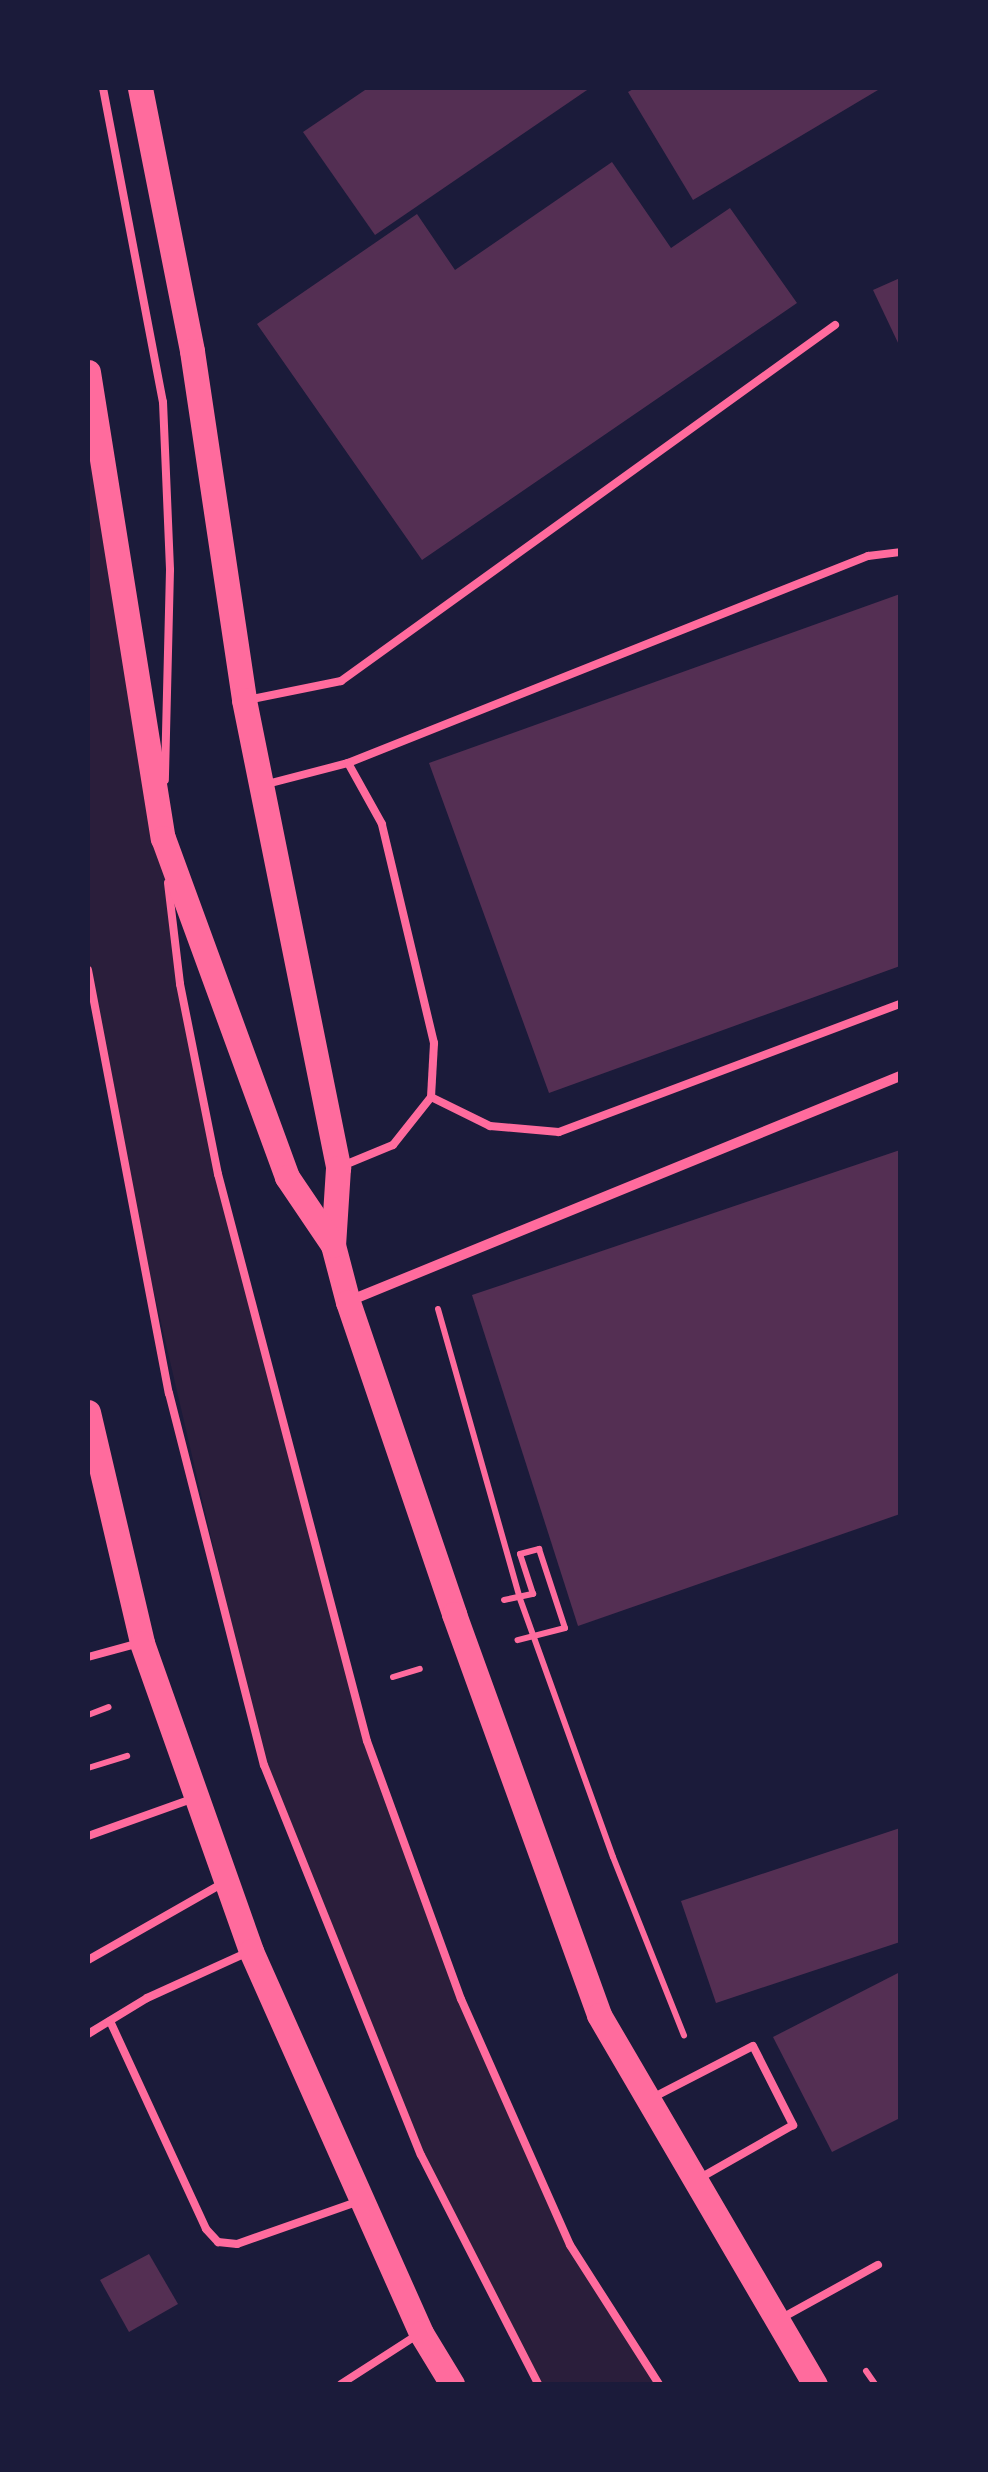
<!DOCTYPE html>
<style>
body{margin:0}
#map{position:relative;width:988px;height:2472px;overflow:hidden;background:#1b1b3a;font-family:"Source Serif 4",serif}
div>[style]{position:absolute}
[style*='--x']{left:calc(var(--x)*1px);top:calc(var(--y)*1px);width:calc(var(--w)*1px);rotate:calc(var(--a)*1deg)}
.green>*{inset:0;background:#2a1e3b}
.building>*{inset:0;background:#542f53}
.path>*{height:6px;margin:-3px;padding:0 3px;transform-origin:3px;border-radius:3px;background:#ff6b9d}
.service>*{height:8px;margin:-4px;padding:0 4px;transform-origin:4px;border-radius:4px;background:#ff6b9d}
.minor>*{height:10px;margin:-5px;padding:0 5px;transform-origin:5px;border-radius:5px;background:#ff6b9d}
.primary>*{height:25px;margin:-12.5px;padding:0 12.5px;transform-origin:12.5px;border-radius:12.5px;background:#ff6b9d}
span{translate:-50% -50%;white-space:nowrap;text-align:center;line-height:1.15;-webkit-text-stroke:10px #1b1b3a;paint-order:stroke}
.frame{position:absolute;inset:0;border:90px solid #1b1b3a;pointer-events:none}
</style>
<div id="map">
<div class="green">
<div style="clip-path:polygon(88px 372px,163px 838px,180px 984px,218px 1174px,358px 1707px,461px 1999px,583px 2264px,659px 2384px,538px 2384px,417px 2147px,264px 1765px,129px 1185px,88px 970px)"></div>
</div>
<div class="building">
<div style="clip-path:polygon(368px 88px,590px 88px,375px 235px,303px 132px)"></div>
<div style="clip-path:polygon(635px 88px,877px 88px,878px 90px,693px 200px,628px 92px)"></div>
<div style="clip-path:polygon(612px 162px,671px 248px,730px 208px,797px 303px,422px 560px,257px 324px,417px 214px,455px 270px)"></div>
<div style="clip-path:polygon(900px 278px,900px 347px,873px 290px)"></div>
<div style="clip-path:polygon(900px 594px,900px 966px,549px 1093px,429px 763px)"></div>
<div style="clip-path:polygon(900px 1150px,900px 1514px,578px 1626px,472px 1295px)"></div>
<div style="clip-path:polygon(900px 1828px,900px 1942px,716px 2003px,681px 1901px)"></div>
<div style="clip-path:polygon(900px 1972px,900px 2118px,832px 2152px,773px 2037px)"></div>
<div style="clip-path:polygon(149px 2254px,178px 2304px,129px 2332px,100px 2280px)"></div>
</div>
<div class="path">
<div style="--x:438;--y:1309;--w:298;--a:74.2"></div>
<div style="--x:519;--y:1596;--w:277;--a:70.2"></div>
<div style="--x:613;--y:1857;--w:192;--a:68.3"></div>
<div style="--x:504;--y:1600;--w:30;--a:-12"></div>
<div style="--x:533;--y:1594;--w:42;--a:-108"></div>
<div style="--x:520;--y:1554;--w:20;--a:-15"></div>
<div style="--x:539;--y:1549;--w:83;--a:71.8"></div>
<div style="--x:565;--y:1628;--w:49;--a:165.7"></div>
<div style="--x:393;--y:1677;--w:28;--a:-17"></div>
<div style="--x:88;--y:1715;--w:22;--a:-21"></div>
<div style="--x:88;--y:1768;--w:41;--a:-17.1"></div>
<div style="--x:866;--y:2371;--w:16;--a:55"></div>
</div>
<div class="service">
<div style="--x:103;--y:88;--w:320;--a:79.2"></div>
<div style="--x:163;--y:402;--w:168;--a:87.6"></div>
<div style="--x:170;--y:570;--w:210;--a:91.4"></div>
<div style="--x:247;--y:700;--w:96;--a:-11.4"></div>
<div style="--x:341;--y:681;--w:609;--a:-35.78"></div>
<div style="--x:267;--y:784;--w:84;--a:-14.5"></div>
<div style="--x:348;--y:763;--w:560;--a:-21.71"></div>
<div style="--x:868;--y:556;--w:32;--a:-7"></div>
<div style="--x:168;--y:883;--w:102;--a:83.2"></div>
<div style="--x:180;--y:984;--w:194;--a:78.7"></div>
<div style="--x:218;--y:1174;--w:586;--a:75.28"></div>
<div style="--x:367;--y:1741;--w:275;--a:70"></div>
<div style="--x:461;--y:1999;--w:269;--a:66.1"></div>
<div style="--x:570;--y:2245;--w:165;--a:57.4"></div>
<div style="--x:88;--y:970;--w:431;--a:79.2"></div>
<div style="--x:169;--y:1393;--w:384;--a:75.7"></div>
<div style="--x:264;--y:1765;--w:420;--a:68.1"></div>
<div style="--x:421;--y:2155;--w:257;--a:62.9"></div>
<div style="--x:431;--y:1097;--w:66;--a:26.2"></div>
<div style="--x:490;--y:1126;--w:69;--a:5"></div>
<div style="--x:559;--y:1132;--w:364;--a:-20.6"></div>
<div style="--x:342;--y:1166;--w:55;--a:-22.4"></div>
<div style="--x:393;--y:1145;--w:61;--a:-51.6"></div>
<div style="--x:431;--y:1097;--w:54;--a:-86.8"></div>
<div style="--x:434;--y:1043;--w:225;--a:-103.4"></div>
<div style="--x:382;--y:824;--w:70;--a:-119.1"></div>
<div style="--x:88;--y:1657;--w:50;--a:-15.2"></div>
<div style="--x:88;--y:1836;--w:110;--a:-19.6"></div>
<div style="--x:88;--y:1960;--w:153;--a:-29.7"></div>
<div style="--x:110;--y:2021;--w:229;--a:65.2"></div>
<div style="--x:206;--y:2229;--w:18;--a:47"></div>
<div style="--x:218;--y:2242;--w:19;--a:6"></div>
<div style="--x:237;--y:2244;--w:129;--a:-19.4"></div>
<div style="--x:88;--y:2034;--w:69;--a:-31.4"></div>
<div style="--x:147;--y:1998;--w:109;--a:-24.4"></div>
<div style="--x:654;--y:2097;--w:111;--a:-27.3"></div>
<div style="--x:753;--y:2046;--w:89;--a:63.1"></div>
<div style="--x:793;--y:2125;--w:107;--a:150.3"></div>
<div style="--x:780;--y:2319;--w:112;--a:-28.9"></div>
<div style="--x:341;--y:2384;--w:90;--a:-32.8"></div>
</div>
<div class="minor">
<div style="--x:349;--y:1301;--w:595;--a:-22.21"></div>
</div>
<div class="primary">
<div style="--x:140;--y:88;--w:268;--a:78.8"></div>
<div style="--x:192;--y:351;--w:353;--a:81.5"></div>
<div style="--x:244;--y:700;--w:477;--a:78.6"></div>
<div style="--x:338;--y:1168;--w:77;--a:93.7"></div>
<div style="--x:333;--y:1245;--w:59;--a:75.3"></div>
<div style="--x:348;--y:1302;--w:330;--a:71.2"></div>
<div style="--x:454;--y:1614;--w:426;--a:70.1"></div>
<div style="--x:599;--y:2015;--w:428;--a:59.7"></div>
<div style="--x:88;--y:372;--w:472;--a:80.9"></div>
<div style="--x:163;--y:838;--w:361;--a:69.9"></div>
<div style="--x:287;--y:1177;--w:82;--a:55.9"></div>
<div style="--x:88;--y:1412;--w:237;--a:76.8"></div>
<div style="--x:142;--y:1643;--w:327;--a:70.5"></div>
<div style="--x:251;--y:1951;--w:418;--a:66"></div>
<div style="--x:421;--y:2333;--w:60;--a:58.7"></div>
</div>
<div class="frame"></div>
</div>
